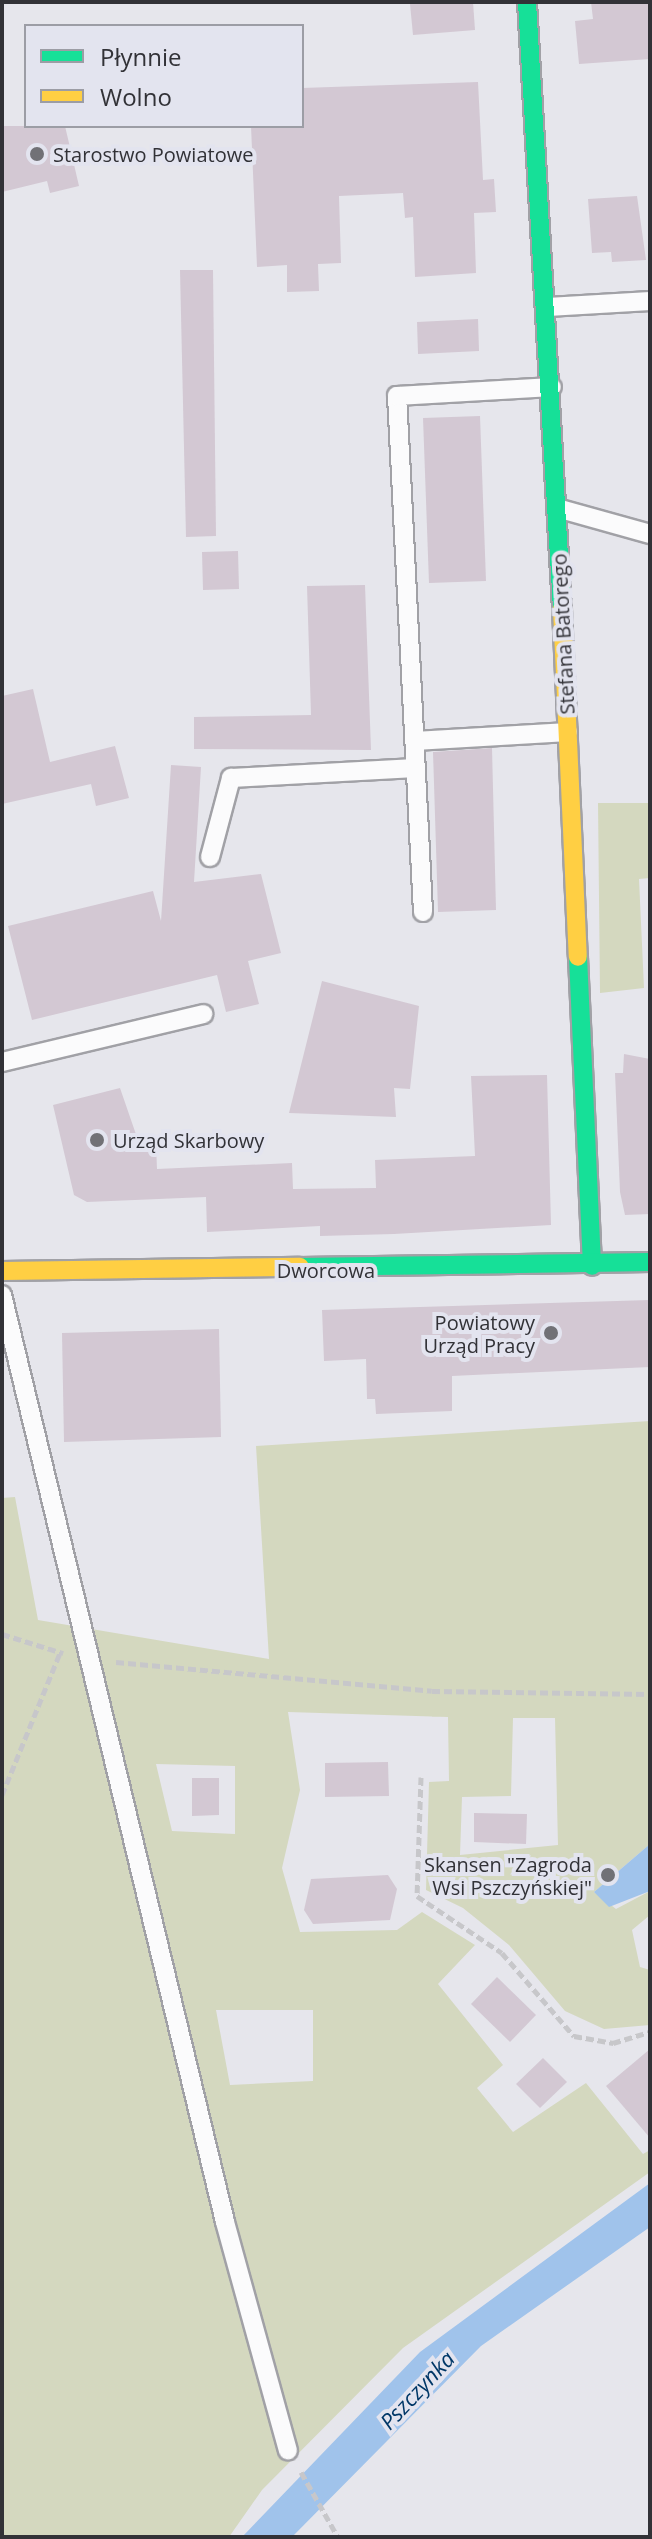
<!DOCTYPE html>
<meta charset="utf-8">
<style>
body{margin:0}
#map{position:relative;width:652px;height:2539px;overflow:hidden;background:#e6e6ec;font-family:"Open Sans",sans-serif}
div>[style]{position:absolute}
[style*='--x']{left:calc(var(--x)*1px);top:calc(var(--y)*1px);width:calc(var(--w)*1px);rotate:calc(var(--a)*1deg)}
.green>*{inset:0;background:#d4d8bf}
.water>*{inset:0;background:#a0c3eb}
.building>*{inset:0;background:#d3c8d3}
.path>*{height:5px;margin-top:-2.5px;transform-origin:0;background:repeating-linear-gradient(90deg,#c7c7ca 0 8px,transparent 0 12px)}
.roads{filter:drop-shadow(2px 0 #a1a1a6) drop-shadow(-2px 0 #a1a1a6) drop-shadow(0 2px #a1a1a6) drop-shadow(0 -2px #a1a1a6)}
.lane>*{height:18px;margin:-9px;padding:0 9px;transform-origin:9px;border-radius:9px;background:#fbfbfc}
.fast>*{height:18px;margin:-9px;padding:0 9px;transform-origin:9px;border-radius:9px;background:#16e098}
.slow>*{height:18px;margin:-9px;padding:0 9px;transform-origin:9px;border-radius:9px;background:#ffcf43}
.dots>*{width:22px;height:22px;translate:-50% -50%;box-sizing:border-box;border:4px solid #e3e4ef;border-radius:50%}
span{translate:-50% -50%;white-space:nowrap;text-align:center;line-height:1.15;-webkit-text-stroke:8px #e3e4ef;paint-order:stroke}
.poi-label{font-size:20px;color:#323237}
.left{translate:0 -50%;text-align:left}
.right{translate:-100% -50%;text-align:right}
.street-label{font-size:20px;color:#323237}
.water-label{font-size:22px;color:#003767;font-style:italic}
.frame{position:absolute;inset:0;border:4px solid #323237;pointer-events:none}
.legend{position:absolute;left:24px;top:24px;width:280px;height:104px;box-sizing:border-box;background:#e3e4ef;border:2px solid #9c9da5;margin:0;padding:10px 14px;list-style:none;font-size:24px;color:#323237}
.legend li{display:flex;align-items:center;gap:16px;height:40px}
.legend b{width:40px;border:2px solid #9c9da5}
</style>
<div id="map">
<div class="green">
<div style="clip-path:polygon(598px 803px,650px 803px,650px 878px,639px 879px,644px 988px,600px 993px)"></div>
<div style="clip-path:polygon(evenodd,650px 1421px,650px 1844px,594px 1892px,616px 1909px,650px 1891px,650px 1915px,632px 1930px,640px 1967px,650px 1970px,650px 2025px,604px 2029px,565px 2011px,509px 1945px,463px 1908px,426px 1890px,429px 1782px,449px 1781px,448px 1717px,288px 1712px,300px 1790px,282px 1868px,300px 1932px,397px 1930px,422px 1912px,475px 1945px,438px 1984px,503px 2065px,477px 2088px,513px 2132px,586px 2083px,643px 2154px,650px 2150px,650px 2172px,403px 2348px,262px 2490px,229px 2537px,2px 2537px,2px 1498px,15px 1497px,38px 1620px,269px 1659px,256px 1446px,650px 1421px,513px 1718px,555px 1718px,558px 1845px,460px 1855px,462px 1797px,511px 1796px,513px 1718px,650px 1421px,156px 1764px,235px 1766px,235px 1834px,172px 1831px,156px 1764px,650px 1421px,216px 2010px,313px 2010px,313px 2081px,230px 2085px,216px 2010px)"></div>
</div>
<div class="water">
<div style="clip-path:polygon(650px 1844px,650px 1891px,609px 1907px,594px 1892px)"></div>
<div style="clip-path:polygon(650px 2183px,650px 2227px,481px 2346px,292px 2537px,242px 2537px,420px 2352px)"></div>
</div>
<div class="building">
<div style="clip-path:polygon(473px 2px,475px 30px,413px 35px,410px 4px)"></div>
<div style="clip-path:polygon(591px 2px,650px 2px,650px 59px,579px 64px,575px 21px,593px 19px)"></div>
<div style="clip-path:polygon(478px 82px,483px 180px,494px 179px,496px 212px,474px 213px,476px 273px,415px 277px,413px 217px,405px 218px,403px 193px,339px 196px,341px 263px,318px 264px,319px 291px,287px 292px,287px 265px,257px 267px,251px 126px,302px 126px,302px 88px)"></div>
<div style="clip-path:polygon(2px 126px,65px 126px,79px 186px,50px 193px,47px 181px,2px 192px)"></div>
<div style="clip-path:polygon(637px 196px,646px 260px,612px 262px,611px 252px,592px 253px,588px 199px)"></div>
<div style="clip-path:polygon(180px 270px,213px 270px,216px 536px,186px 537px)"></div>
<div style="clip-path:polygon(478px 319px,479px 351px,418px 354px,417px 322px)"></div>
<div style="clip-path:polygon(480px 416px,486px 581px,429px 583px,423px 418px)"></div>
<div style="clip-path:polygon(238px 551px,239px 589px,203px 590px,202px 552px)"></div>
<div style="clip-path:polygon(365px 585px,371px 750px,194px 749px,194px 717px,311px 715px,307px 586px)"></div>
<div style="clip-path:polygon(33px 689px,50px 762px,115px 746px,129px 798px,96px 806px,91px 784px,2px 804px,2px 696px)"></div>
<div style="clip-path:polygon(492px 748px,496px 910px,438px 912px,433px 752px)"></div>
<div style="clip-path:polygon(171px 765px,201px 767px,194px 882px,261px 874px,281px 953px,248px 961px,259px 1004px,226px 1012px,217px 975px,32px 1020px,8px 926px,153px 891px,161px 921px)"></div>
<div style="clip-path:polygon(322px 981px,419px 1006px,410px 1089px,394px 1088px,396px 1117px,289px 1113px)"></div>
<div style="clip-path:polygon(624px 1054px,650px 1059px,650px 1214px,625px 1215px,620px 1192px,615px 1073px,623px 1073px)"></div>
<div style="clip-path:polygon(547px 1075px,551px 1225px,394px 1234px,320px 1236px,320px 1226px,207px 1232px,206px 1197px,87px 1202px,74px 1195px,53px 1105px,120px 1088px,140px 1146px,156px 1145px,157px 1169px,292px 1163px,293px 1189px,376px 1188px,375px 1160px,475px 1156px,471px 1076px)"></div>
<div style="clip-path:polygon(650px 1300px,650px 1367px,452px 1376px,452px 1411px,376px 1414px,375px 1399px,367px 1399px,366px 1359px,324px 1361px,322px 1310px)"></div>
<div style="clip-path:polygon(219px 1329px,221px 1437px,64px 1442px,62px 1333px)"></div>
<div style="clip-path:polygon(388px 1762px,389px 1796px,325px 1797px,325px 1763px)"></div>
<div style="clip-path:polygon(192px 1778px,219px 1778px,219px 1815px,192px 1816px)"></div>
<div style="clip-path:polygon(474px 1813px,527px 1814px,526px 1844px,474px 1842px)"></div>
<div style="clip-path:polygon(388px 1875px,397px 1889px,390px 1920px,313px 1924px,304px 1910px,311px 1879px)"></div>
<div style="clip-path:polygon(497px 1977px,536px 2015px,510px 2042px,471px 2004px)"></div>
<div style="clip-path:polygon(650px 2049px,650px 2138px,606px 2086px)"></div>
<div style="clip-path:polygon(543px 2058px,567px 2082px,540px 2108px,516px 2084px)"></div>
</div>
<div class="path">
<div style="--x:2;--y:1634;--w:64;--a:17.3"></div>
<div style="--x:116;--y:1662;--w:317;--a:5.2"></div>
<div style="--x:432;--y:1691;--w:218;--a:0.8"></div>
<div style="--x:421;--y:1777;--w:119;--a:91.9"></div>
<div style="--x:417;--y:1896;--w:102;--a:33.8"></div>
<div style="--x:502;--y:1953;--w:110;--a:49.1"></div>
<div style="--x:574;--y:2036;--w:40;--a:10"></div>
<div style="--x:613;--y:2043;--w:39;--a:-17"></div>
<div style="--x:2;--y:1795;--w:153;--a:-67.8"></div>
<div style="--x:301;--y:2472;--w:75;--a:60.4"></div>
</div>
<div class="roads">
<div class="lane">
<div style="--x:548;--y:307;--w:102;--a:-3.4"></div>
<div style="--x:557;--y:508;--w:97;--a:15.6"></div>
<div style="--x:415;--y:741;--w:153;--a:-3.4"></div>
<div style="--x:210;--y:857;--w:82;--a:-75.1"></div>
<div style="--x:231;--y:778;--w:185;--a:-3.1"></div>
<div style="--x:423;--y:912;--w:517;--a:-92.88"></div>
<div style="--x:397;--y:396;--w:155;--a:-3.3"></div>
<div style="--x:2;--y:1062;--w:207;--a:-13.4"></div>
<div style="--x:2;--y:1295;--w:953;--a:76.47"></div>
<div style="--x:225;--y:2222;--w:237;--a:74.6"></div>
</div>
<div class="fast">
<div style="--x:527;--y:2;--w:608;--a:86.7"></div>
<div style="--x:578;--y:957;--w:309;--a:87.4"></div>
<div style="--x:300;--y:1267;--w:350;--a:-0.8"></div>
</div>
<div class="slow">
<div style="--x:562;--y:609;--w:348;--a:87.4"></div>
<div style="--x:2;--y:1271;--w:298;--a:-0.8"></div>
</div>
</div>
<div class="dots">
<div style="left:37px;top:154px;background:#717176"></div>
<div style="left:97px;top:1140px;background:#717176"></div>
<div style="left:551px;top:1333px;background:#717176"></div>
<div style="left:608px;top:1875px;background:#717176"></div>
</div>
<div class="poi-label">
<span class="left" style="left:53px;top:154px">Starostwo Powiatowe</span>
<span class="left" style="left:113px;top:1140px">Urząd Skarbowy</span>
<span class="right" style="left:535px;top:1334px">Powiatowy<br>Urząd Pracy</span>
<span class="right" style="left:592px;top:1876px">Skansen "Zagroda<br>Wsi Pszczyńskiej"</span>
</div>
<div class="street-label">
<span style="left:563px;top:634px;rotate:-93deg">Stefana Batorego</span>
<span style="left:326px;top:1270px">Dworcowa</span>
</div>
<div class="water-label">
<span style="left:417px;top:2390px;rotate:-47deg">Pszczynka</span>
</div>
<div class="frame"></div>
<ul class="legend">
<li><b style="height:10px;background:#16e098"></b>Płynnie</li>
<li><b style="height:10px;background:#ffcf43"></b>Wolno</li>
</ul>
</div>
